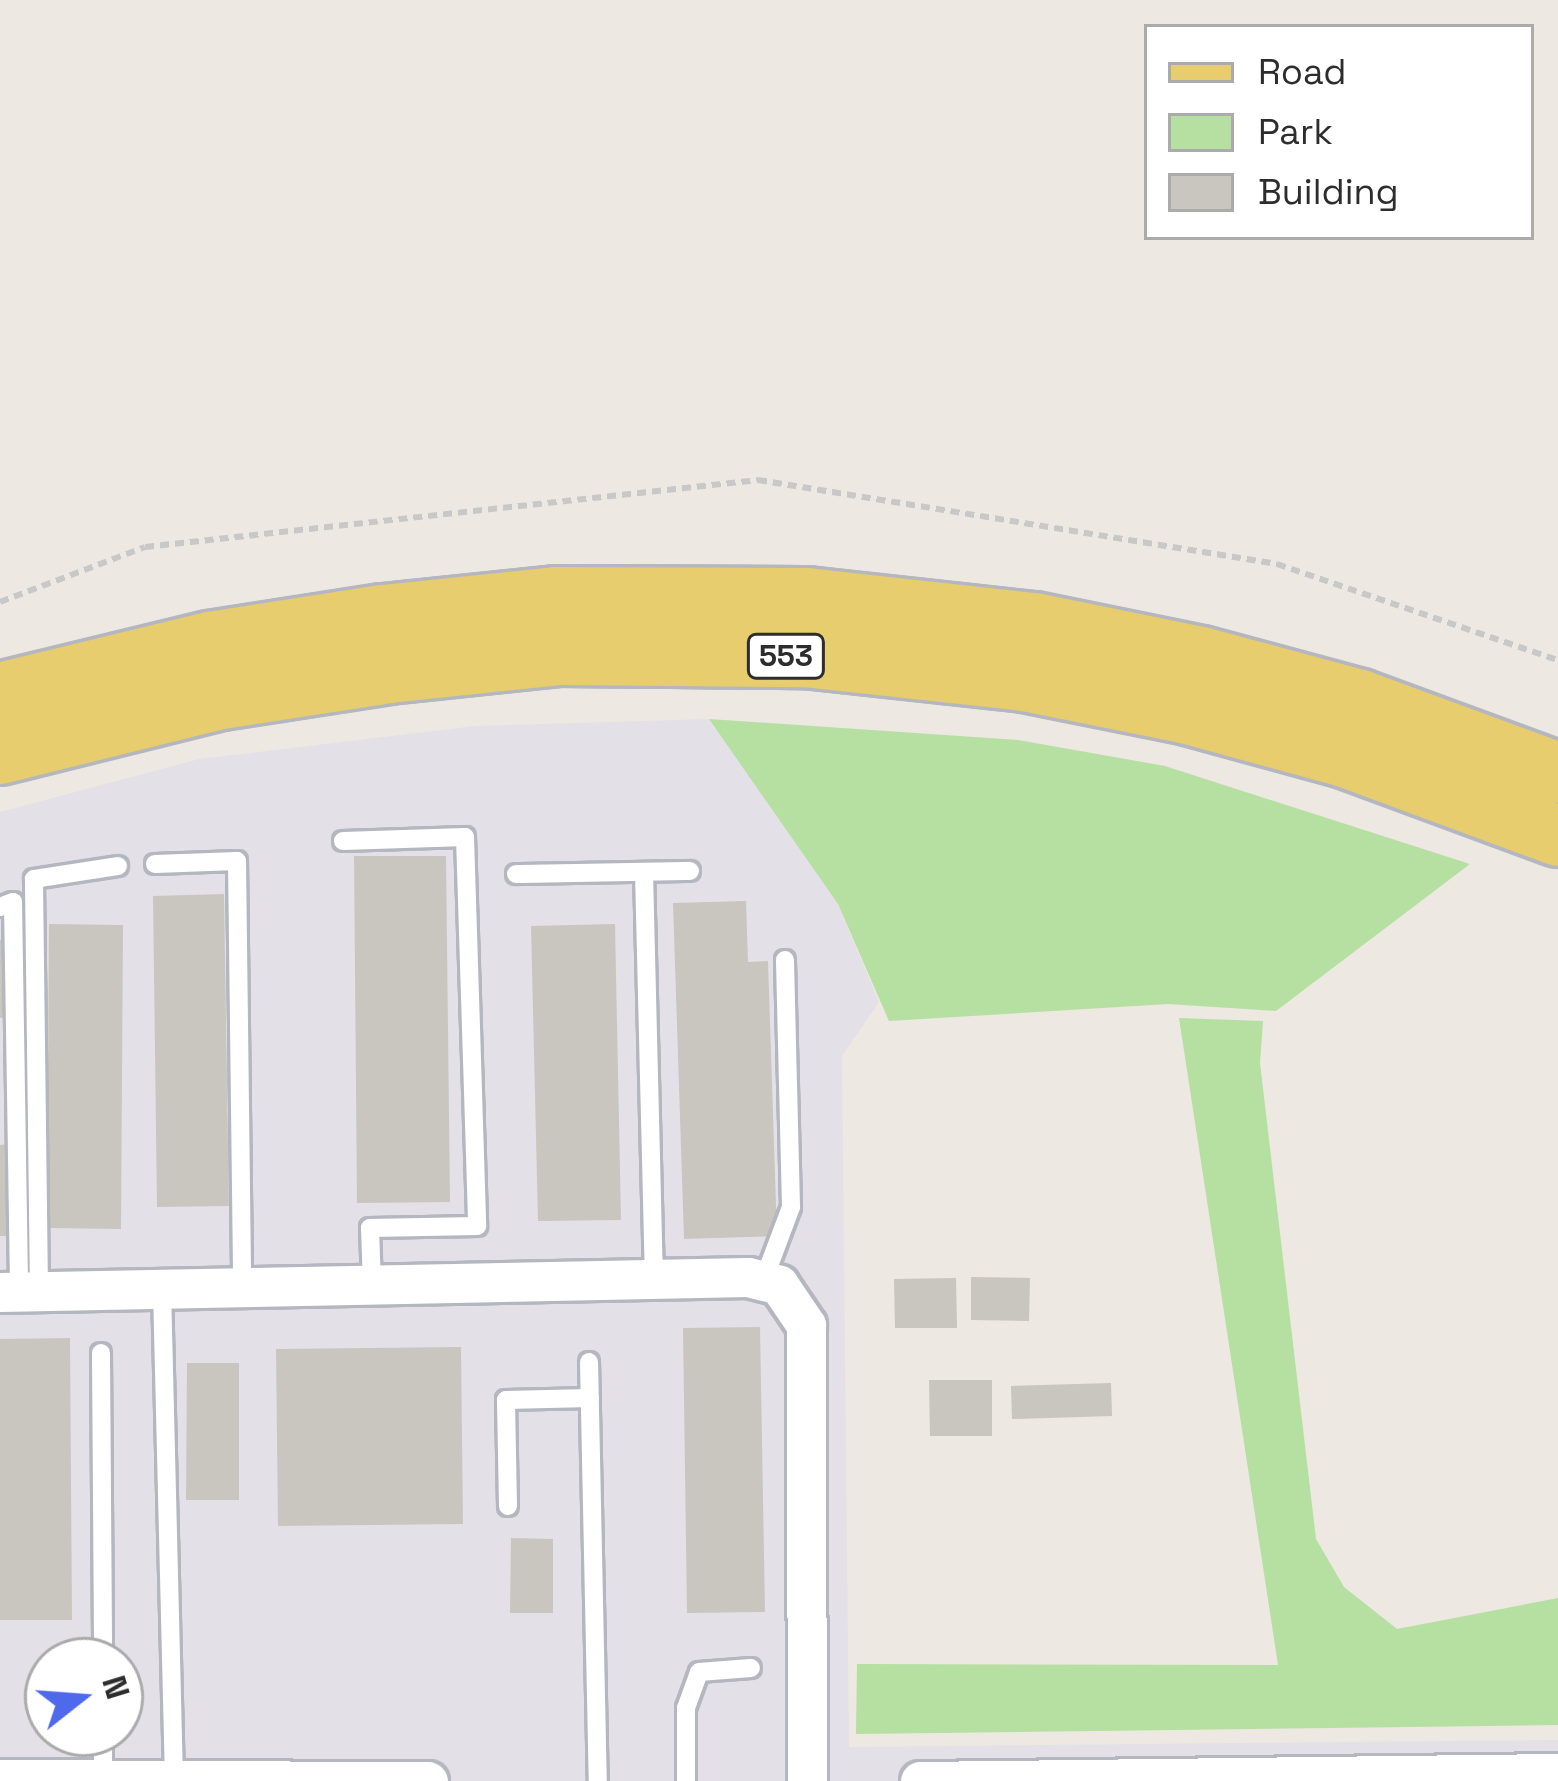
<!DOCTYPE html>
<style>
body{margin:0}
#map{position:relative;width:1558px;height:1781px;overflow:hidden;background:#ede8e1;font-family:"Space Grotesk",sans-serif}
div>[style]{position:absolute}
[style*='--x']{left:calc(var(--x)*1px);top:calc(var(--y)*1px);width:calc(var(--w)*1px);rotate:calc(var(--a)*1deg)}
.industrial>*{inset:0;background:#e3e1e7}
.green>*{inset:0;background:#b6dfa2}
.building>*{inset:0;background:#c9c6bf}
.path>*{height:6px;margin-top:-3px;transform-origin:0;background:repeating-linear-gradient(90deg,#c8c8c8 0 9px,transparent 0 15px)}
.roads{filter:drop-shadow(3px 0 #b4b7bf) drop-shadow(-3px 0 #b4b7bf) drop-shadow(0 3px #b4b7bf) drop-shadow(0 -3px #b4b7bf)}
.lane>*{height:18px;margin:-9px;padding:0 9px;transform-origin:9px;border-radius:9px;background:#fff}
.street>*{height:39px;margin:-19.5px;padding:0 19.5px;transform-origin:19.5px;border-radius:19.5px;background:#fff}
.primary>*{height:60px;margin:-30px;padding:0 30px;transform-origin:30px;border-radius:30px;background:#e7cd6d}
span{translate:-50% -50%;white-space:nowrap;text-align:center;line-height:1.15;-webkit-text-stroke:10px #fff;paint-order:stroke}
.shield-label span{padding:3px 9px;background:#fff;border:3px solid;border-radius:9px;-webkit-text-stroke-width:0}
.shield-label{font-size:30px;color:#2d2d2d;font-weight:700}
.legend{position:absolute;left:1144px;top:24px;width:390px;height:216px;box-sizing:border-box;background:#fff;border:3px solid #ababab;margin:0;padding:15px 21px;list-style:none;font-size:36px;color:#2d2d2d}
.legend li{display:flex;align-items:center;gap:24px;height:60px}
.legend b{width:60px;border:3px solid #ababab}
.north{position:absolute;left:24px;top:1637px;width:120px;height:120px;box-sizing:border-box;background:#fff;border:3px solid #ababab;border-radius:50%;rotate:73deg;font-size:33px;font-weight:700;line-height:48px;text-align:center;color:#2d2d2d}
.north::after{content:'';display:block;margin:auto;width:42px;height:54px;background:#4f69ec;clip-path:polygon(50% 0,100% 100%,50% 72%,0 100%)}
</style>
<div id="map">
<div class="industrial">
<div style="clip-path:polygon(evenodd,709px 719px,831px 888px,879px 1002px,842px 1056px,849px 1747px,1558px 1740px,1558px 1781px,0 1781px,0 812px,199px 759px,475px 726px,709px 719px,48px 1661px,120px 1661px,120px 1733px,48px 1733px,48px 1661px)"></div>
</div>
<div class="green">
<div style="clip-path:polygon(709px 719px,1018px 740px,1165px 766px,1470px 864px,1276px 1011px,1168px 1004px,889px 1021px,838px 904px)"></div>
<div style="clip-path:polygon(1179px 1018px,1263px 1021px,1260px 1063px,1316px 1539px,1344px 1587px,1397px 1629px,1558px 1598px,1558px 1725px,856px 1734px,857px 1664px,1278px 1665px)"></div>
</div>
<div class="building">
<div style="clip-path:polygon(354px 856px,446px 856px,450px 1202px,357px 1203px)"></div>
<div style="clip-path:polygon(224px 894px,229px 1206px,157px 1207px,153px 896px)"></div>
<div style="clip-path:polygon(746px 901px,748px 962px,768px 961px,777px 1236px,684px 1239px,673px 903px)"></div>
<div style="clip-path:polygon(49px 924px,123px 925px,121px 1229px,47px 1228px)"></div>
<div style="clip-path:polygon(615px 924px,621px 1220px,538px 1221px,531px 926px)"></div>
<div style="clip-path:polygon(6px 938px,8px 1017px,0 1018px,0 940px)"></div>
<div style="clip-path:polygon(9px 1144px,12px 1236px,0 1236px,0 1145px)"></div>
<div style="clip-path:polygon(971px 1277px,1030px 1278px,1029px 1321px,971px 1320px)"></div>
<div style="clip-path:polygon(956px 1278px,957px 1328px,895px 1328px,894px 1279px)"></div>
<div style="clip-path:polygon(760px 1327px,765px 1612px,687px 1613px,683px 1328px)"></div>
<div style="clip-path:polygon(70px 1338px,72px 1620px,0 1620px,0 1339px)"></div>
<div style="clip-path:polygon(461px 1347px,463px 1524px,278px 1526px,276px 1349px)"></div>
<div style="clip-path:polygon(187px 1363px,239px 1363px,239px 1500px,186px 1500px)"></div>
<div style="clip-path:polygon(929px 1380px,992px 1380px,992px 1436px,930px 1436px)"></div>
<div style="clip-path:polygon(1111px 1383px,1112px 1416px,1012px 1419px,1011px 1386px)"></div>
<div style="clip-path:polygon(511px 1538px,553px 1539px,553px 1613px,510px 1613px)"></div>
</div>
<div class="path">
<div style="--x:0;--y:602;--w:155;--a:-20.8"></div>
<div style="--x:145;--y:547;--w:617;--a:-6.24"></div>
<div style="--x:758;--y:480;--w:526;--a:9.19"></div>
<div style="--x:1277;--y:564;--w:297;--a:18.9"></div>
</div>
<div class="roads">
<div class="lane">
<div style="--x:343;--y:841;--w:122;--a:-1.9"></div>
<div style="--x:465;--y:837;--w:389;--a:88.2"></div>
<div style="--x:477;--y:1226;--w:107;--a:178.9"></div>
<div style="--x:370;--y:1228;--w:56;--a:88"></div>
<div style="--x:155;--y:864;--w:82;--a:-2.1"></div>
<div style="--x:237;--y:861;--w:426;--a:89.3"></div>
<div style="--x:644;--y:872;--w:407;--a:88.6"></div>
<div style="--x:516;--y:874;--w:174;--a:-1"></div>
<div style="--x:0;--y:907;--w:14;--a:-21"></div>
<div style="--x:13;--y:902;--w:389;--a:89.1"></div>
<div style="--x:764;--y:1279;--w:77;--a:-69.4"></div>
<div style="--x:791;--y:1207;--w:247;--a:-91.4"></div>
<div style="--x:162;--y:1289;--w:491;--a:88.6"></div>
<div style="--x:39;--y:1291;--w:412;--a:-90.7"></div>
<div style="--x:34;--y:879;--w:85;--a:-8.8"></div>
<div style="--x:101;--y:1353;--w:308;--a:89.6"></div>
<div style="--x:589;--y:1362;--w:419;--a:88.8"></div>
<div style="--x:508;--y:1506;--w:106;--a:-91.1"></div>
<div style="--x:506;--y:1400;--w:84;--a:-1.4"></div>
<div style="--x:103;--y:1733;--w:47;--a:90"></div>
<div style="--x:686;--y:1781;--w:73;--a:-90"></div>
<div style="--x:686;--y:1708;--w:38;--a:-70"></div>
<div style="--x:699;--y:1672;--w:52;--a:-4.4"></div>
</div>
<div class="street">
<div style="--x:0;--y:1292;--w:748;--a:-1.15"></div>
<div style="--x:748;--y:1277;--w:32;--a:14"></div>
<div style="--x:779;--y:1285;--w:48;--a:56"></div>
<div style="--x:806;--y:1325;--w:456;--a:89.9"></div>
<div style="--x:0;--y:1779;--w:428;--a:0.3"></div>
<div style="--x:920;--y:1781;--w:638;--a:-0.72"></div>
</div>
<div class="primary">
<div style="--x:0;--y:693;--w:216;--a:-13.7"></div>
<div style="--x:210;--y:642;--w:175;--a:-8.9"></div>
<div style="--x:383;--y:615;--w:174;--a:-5.9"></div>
<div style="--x:556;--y:597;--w:251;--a:0.2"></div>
<div style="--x:807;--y:598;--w:228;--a:6.3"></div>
<div style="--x:1034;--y:623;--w:170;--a:11.5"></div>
<div style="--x:1201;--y:657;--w:165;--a:15.1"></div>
<div style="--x:1360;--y:700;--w:211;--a:20.2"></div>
<div style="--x:0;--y:754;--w:228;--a:-14"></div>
<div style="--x:221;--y:699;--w:170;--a:-8.8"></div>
<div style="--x:389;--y:673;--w:172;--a:-6"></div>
<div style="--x:560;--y:655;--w:244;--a:0.5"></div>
<div style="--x:804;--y:657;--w:222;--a:6.2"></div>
<div style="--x:1025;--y:681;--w:166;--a:11.4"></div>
<div style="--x:1188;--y:714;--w:160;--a:15.3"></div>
<div style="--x:1342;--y:756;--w:230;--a:20.3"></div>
</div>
</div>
<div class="shield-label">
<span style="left:786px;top:656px">553</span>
</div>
<ul class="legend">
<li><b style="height:15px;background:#e7cd6d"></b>Road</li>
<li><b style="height:33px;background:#b6dfa2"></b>Park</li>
<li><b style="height:33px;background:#c9c6bf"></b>Building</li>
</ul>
<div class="north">N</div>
</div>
